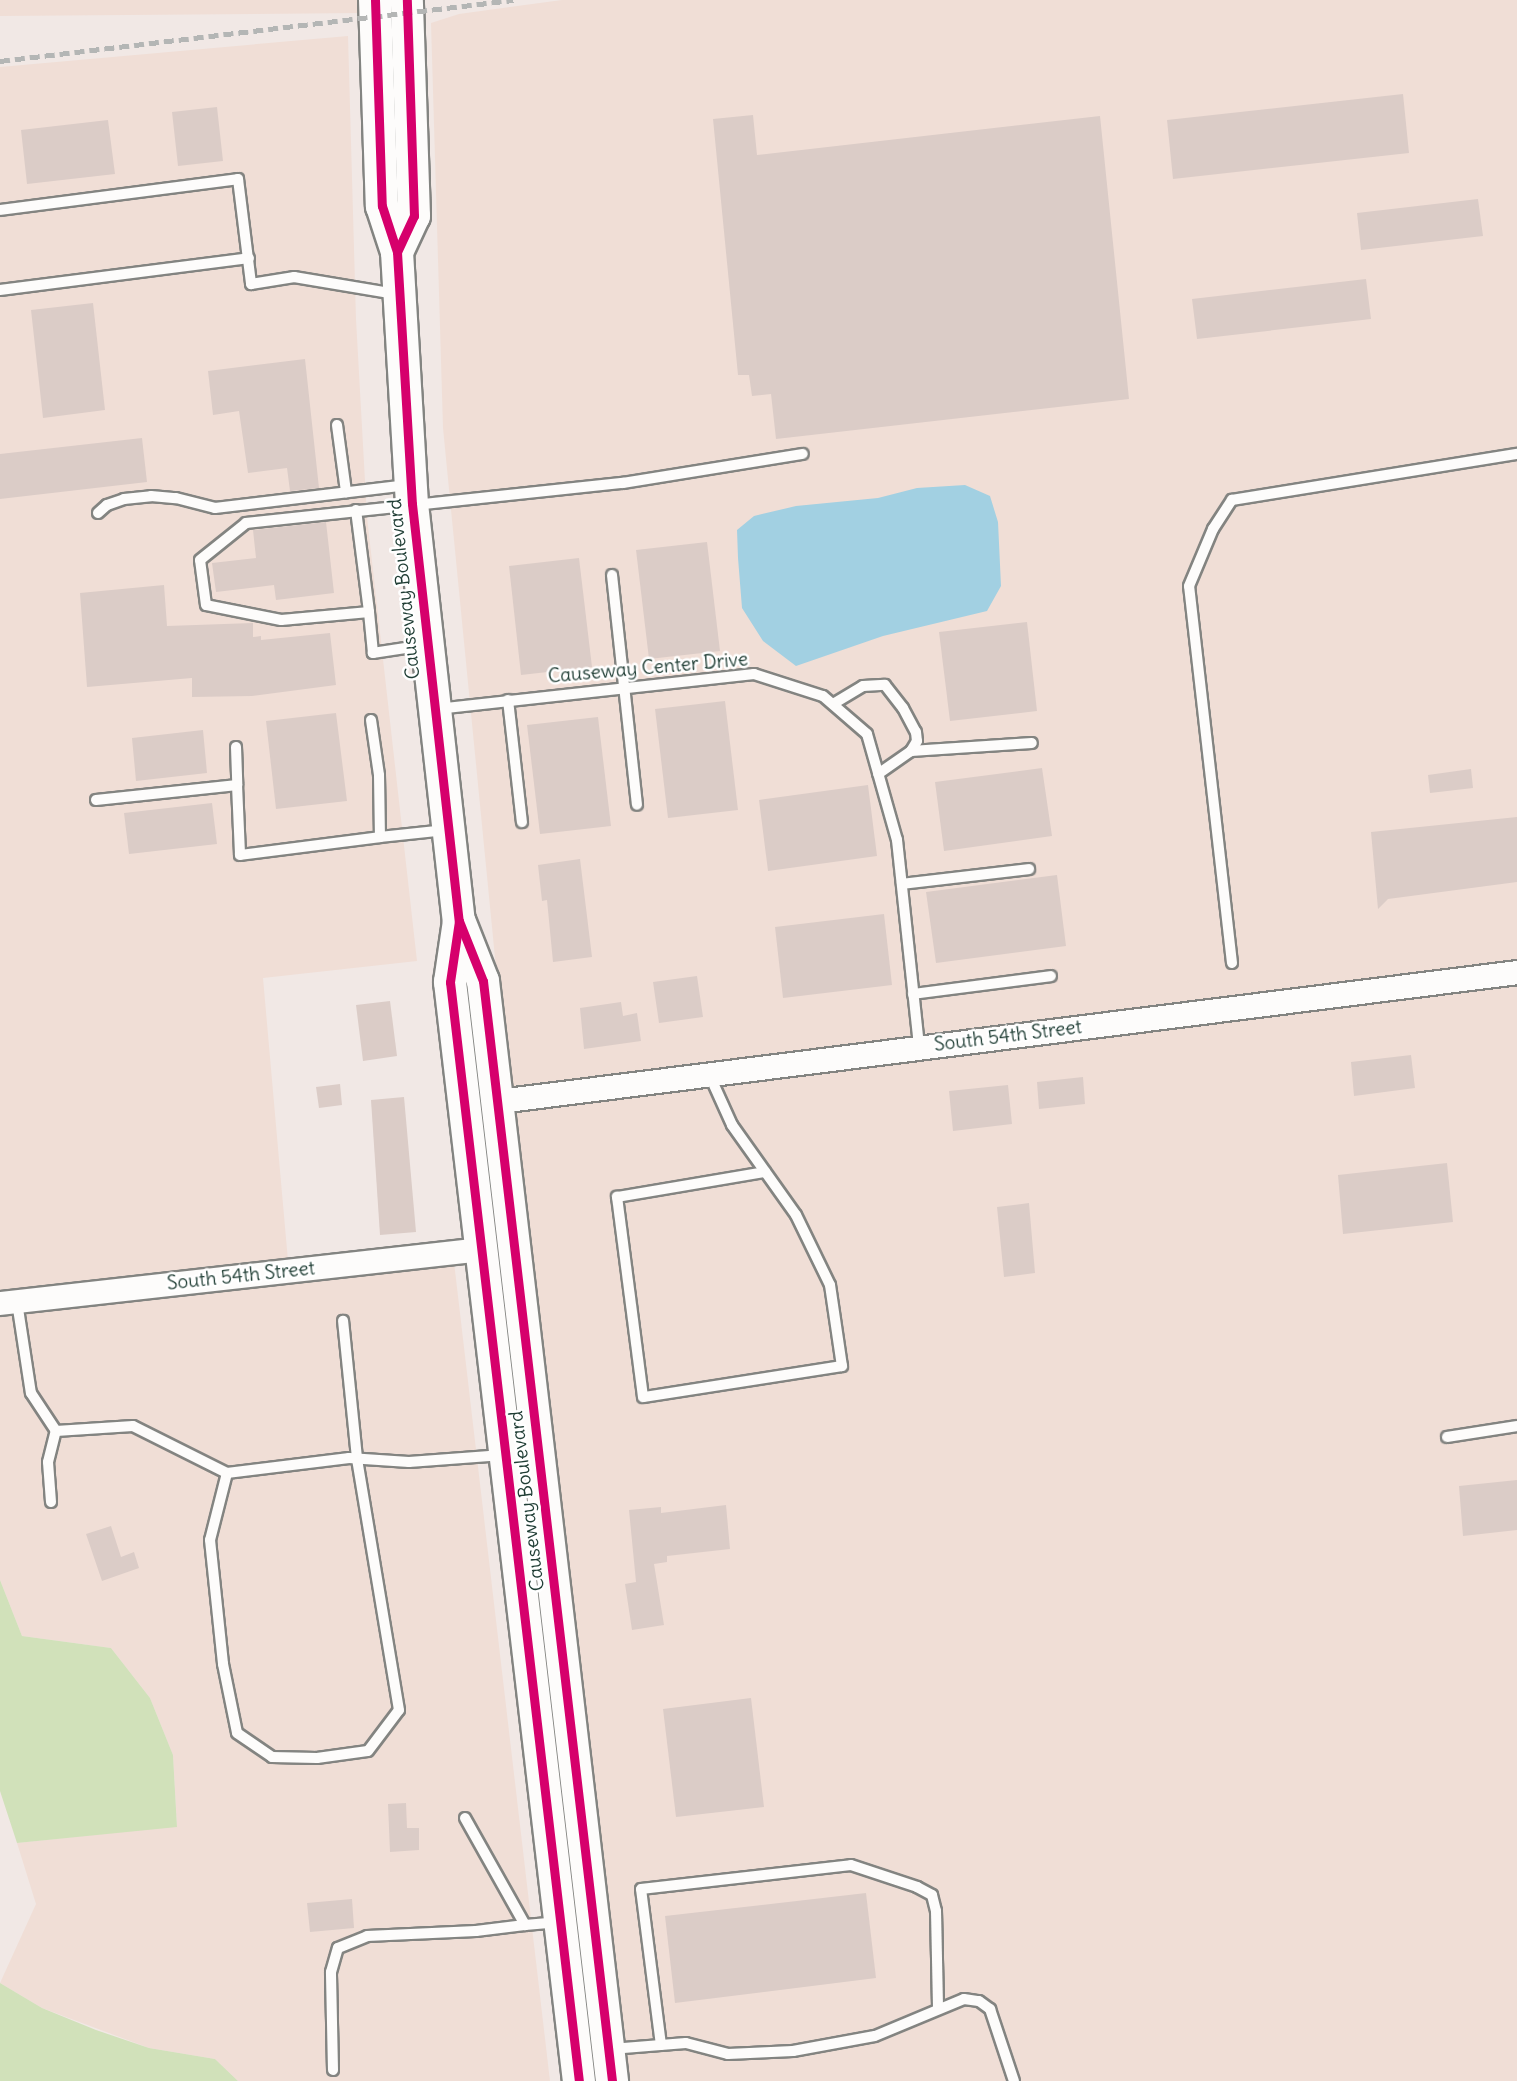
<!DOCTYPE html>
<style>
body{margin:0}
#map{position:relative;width:1517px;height:2081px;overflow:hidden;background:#f1e8e5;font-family:Delius,sans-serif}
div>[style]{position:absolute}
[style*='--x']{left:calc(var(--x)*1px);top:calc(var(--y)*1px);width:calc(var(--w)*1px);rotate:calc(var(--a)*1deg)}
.built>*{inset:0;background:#f0ded6}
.green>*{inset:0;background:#d1e1ba}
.water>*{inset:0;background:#a2d0e2}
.building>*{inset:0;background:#dbccc7}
.roads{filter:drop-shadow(2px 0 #838481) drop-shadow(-2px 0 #838481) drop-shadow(0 2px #838481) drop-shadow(0 -2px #838481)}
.service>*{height:10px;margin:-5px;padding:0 5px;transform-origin:5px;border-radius:5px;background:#fdfcfb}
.minor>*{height:23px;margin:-11.5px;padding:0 11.5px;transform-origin:11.5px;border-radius:11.5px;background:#fdfcfb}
.secondary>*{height:32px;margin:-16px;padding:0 16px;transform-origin:16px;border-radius:16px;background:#fdfcfb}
.rail>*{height:5px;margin-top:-2.5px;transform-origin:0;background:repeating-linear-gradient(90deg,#b4b6b5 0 10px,transparent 0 15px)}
.cycleway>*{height:9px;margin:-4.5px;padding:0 4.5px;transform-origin:4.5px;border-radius:4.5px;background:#d6006c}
span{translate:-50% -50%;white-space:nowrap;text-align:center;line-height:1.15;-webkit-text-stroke:5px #fff;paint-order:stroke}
.street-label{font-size:19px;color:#1f3d34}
</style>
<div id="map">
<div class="built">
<div style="clip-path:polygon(0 0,362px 0,363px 13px,0 16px)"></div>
<div style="clip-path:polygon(562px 0,1517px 0,1517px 965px,508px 1090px,443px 428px,431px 23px,459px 14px)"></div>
<div style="clip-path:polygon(348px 36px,356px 319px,367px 517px,417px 961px,263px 978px,288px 1261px,0 1294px,0 67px)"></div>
<div style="clip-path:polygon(1517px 982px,1517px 2081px,614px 2081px,493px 1107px)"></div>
<div style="clip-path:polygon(454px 1262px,550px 2081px,238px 2081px,215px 2059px,149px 2048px,42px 2008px,0 1983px,36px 1904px,17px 1843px,177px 1826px,173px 1755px,150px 1698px,111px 1648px,22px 1636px,0 1580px,0 1313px)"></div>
</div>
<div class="green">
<div style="clip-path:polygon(0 1580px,22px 1636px,111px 1648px,150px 1698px,173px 1755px,177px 1827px,17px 1843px,0 1791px)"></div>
<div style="clip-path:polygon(0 1983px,42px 2008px,96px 2030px,149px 2048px,215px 2059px,238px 2081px,0 2081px)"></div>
</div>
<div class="water">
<div style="clip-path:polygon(965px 485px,990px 496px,998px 522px,1001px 586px,987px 611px,883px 636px,796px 666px,763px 641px,742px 608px,738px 558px,737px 530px,754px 516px,796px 506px,878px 498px,917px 488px)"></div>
</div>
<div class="building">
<div style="clip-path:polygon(1403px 94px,1409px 153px,1173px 179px,1167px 120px)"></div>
<div style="clip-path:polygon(217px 107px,223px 161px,178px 166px,172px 112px)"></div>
<div style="clip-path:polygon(753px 115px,757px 155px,1100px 116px,1129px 399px,776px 439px,771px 394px,752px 396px,749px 375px,738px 375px,713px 119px)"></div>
<div style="clip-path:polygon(108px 120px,115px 174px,27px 184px,21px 130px)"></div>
<div style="clip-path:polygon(1478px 199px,1483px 236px,1361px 250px,1357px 213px)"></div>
<div style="clip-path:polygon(1366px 279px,1371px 319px,1197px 339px,1192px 299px)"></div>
<div style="clip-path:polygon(93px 303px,105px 410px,43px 418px,31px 310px)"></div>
<div style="clip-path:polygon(305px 359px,319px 488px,290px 491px,287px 468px,248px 473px,239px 411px,213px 415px,208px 371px)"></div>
<div style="clip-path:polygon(142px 438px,147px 482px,0 499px,0 454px)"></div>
<div style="clip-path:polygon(326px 522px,334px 593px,276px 600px,274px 585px,216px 592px,212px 563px,256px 558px,253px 530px)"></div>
<div style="clip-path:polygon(707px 542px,720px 651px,649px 659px,636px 550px)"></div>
<div style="clip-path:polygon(579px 558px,592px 667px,521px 675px,509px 566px)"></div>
<div style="clip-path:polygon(164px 585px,167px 626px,253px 623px,253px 637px,261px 636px,261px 640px,330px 633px,336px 685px,252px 696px,192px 697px,192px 678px,87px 687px,80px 593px)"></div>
<div style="clip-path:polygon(1027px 622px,1037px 711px,950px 721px,939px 632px)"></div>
<div style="clip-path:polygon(725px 701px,738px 810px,668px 818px,655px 709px)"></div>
<div style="clip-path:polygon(336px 713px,347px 801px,276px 809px,266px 721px)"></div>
<div style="clip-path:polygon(598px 717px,611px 826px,540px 834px,527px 725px)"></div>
<div style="clip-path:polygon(203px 730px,207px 773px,136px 781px,132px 738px)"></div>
<div style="clip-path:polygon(1042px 768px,1052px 836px,944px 851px,935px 782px)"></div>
<div style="clip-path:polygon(1471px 769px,1473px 788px,1430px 793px,1428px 775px)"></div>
<div style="clip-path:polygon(868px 785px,877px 856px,768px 871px,759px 800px)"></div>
<div style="clip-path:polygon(212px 803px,217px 844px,129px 854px,124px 813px)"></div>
<div style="clip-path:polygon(1517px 817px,1517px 882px,1388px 899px,1378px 909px,1371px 832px)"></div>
<div style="clip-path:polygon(580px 859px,592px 957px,553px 962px,547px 900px,542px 901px,538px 865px)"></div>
<div style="clip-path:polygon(1057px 875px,1066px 946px,936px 963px,926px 892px)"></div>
<div style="clip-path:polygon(884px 914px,892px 985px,783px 998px,775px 927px)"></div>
<div style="clip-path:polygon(697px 976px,703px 1017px,659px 1023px,653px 982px)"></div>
<div style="clip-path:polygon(390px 1001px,397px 1056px,363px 1061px,356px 1005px)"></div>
<div style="clip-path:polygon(621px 1002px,623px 1016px,637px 1013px,641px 1041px,584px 1049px,580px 1008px)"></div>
<div style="clip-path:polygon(1411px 1055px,1415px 1088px,1354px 1096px,1351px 1062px)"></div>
<div style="clip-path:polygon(1083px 1077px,1085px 1104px,1039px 1109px,1037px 1082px)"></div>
<div style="clip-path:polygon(340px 1084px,342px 1105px,319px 1108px,316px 1087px)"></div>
<div style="clip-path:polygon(1008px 1085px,1012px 1124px,953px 1131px,949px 1091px)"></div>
<div style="clip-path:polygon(404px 1097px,416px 1232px,380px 1235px,371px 1100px)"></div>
<div style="clip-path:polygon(1447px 1163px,1453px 1222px,1343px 1234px,1338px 1175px)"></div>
<div style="clip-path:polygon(1029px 1203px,1035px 1273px,1004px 1277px,997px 1207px)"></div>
<div style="clip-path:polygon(1517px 1480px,1517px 1530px,1463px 1536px,1459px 1486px)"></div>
<div style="clip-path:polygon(726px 1505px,730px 1549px,667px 1556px,667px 1562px,654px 1564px,664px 1625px,632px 1630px,625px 1584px,636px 1582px,629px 1510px,661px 1507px,661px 1513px)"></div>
<div style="clip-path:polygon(111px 1526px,121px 1557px,134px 1552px,139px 1568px,102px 1581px,86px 1534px)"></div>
<div style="clip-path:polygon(751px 1698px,764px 1807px,676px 1817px,663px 1709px)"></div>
<div style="clip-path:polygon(406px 1803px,407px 1828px,419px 1828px,419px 1850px,390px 1852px,388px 1804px)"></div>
<div style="clip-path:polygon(866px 1893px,876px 1978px,675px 2003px,665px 1916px)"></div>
<div style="clip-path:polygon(352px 1899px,354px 1928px,310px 1932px,307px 1903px)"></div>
</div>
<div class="roads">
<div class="service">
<div style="--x:0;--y:210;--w:240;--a:-7.4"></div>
<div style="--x:238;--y:179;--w:106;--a:82.9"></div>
<div style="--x:251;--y:284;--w:44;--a:-9.2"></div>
<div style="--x:294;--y:277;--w:103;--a:9.5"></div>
<div style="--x:0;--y:290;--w:251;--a:-7.3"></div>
<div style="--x:337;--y:425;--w:68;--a:82.3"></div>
<div style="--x:356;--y:510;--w:103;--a:82.7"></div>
<div style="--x:98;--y:513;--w:12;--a:-42"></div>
<div style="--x:107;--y:505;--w:18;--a:-19"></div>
<div style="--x:124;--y:499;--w:27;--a:-6"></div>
<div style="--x:151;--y:496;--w:25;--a:5"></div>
<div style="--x:176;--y:498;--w:40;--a:14.4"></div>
<div style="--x:215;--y:508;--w:194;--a:-6.8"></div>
<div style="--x:612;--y:575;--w:231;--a:83.8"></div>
<div style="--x:425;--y:645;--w:53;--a:171.3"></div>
<div style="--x:373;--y:653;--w:41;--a:-95.6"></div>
<div style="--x:369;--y:612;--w:88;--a:174.8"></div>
<div style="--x:281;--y:620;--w:76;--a:-168.7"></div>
<div style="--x:206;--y:605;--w:45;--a:-97.6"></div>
<div style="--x:200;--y:560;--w:59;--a:-38.8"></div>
<div style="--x:246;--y:523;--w:379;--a:-6.1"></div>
<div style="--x:623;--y:483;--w:182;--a:-9.2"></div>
<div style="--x:508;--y:700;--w:123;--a:83.5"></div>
<div style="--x:833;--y:704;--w:35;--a:-31"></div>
<div style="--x:863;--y:686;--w:22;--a:-3"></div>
<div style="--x:885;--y:685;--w:29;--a:52"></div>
<div style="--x:903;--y:708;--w:27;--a:62"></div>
<div style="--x:916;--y:732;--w:9;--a:84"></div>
<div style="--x:917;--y:741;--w:12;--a:121"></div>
<div style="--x:911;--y:751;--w:40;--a:145.1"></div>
<div style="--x:437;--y:709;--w:319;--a:-6.3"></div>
<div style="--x:754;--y:674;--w:72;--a:17.7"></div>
<div style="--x:823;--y:696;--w:58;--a:40.8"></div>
<div style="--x:867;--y:734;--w:110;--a:74.2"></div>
<div style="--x:897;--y:840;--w:208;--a:83.9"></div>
<div style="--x:371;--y:720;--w:56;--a:81.7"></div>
<div style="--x:379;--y:775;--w:62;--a:89.1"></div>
<div style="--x:380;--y:837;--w:66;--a:-6.1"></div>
<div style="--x:236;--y:747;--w:38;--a:88"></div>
<div style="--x:911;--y:751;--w:121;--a:-3.8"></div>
<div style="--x:96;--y:800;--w:142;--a:-6.1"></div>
<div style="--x:237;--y:785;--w:70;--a:87.5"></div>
<div style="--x:240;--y:855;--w:141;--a:-7.3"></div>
<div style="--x:902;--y:884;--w:128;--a:-6.7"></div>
<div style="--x:1232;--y:963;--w:379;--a:-96.5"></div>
<div style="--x:1189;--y:586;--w:62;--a:-67.2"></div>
<div style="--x:1213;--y:529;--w:35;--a:-57"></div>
<div style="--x:1232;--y:500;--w:289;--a:-9.2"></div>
<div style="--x:913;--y:994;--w:139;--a:-7.4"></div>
<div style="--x:709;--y:1074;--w:56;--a:65.7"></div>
<div style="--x:732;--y:1125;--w:110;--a:54.6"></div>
<div style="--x:796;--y:1215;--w:78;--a:64.1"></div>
<div style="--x:830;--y:1285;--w:82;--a:81.6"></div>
<div style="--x:842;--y:1366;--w:201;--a:171.1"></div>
<div style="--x:643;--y:1397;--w:202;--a:-97.4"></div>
<div style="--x:617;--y:1197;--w:150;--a:-9.6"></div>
<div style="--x:17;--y:1302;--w:92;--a:81.3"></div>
<div style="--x:31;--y:1393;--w:45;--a:56.7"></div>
<div style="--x:56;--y:1431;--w:77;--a:-3.7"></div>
<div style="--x:133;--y:1426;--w:105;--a:26.6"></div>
<div style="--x:227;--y:1473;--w:123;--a:-7"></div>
<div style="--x:349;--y:1458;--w:60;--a:3.8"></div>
<div style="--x:409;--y:1462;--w:94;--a:-4.3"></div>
<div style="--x:1447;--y:1437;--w:71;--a:-8.9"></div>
<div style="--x:227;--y:1473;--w:69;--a:104.2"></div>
<div style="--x:210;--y:1540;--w:125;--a:84"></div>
<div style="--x:223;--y:1664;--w:70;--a:78.5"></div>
<div style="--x:237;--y:1733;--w:42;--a:34.4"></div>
<div style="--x:272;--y:1757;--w:45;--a:1.3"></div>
<div style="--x:317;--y:1758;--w:51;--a:-7.8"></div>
<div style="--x:368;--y:1751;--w:51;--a:-52.9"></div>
<div style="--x:399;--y:1710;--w:255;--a:-99.5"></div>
<div style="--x:357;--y:1458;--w:138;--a:-95.8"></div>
<div style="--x:51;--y:1502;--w:40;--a:-94.3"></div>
<div style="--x:48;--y:1462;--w:32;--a:-76"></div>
<div style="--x:465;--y:1818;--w:123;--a:60.7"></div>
<div style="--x:525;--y:1925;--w:32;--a:-5"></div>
<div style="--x:661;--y:2045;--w:157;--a:-97.3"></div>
<div style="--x:641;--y:1889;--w:211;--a:-6.5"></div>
<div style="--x:851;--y:1865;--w:70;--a:18.4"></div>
<div style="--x:917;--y:1887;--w:17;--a:28"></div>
<div style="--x:932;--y:1895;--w:16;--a:76"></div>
<div style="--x:936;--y:1911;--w:97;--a:88.8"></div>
<div style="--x:611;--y:2049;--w:75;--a:-4.6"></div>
<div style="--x:686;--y:2043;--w:43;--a:14.7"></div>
<div style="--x:728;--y:2054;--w:65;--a:-2.6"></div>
<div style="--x:793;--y:2051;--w:83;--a:-10.4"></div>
<div style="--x:875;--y:2036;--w:96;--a:-22.6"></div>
<div style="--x:964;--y:1999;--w:15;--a:8"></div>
<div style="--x:979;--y:2001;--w:14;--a:36"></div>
<div style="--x:990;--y:2009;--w:76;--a:71.6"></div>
<div style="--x:333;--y:2070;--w:98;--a:-91.2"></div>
<div style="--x:331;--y:1972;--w:25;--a:-74"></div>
<div style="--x:338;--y:1948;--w:31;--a:-22"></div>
<div style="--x:367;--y:1936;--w:109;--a:-2.6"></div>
<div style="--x:476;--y:1931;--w:49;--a:-7"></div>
</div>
<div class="minor">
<div style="--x:499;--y:1101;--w:1026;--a:-7.22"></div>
<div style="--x:0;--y:1303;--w:484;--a:-6.4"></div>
</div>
<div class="secondary">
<div style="--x:375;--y:0;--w:206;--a:88.1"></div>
<div style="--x:382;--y:206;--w:48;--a:71.9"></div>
<div style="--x:397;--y:252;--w:252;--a:86.6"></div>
<div style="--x:412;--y:504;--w:420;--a:83.6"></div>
<div style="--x:459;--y:921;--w:62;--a:98.4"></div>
<div style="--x:450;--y:982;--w:1107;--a:83.31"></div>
<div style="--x:397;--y:252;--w:40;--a:-65"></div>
<div style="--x:414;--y:216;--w:216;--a:-91.9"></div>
<div style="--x:460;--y:923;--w:62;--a:68.4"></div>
<div style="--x:483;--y:981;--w:1108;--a:83.31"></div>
</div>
</div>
<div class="rail">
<div style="--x:0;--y:61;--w:517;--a:-6.78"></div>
</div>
<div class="cycleway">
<div style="--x:375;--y:0;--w:206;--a:88.1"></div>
<div style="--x:382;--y:206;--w:48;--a:71.9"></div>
<div style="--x:397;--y:252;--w:252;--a:86.6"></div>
<div style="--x:412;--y:504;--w:420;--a:83.6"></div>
<div style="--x:459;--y:921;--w:62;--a:98.4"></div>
<div style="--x:450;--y:982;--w:1107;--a:83.31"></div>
<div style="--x:397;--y:252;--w:40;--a:-65"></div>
<div style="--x:414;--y:216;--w:216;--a:-91.9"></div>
<div style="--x:459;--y:921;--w:65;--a:68.2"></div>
<div style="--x:483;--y:981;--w:1108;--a:83.31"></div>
</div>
<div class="street-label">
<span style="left:404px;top:589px;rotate:-96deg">Causeway Boulevard</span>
<span style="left:648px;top:668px;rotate:-5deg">Causeway Center Drive</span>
<span style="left:1008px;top:1036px;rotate:-7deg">South 54th Street</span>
<span style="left:241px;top:1276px;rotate:-6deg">South 54th Street</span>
<span style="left:527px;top:1501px;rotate:-97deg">Causeway Boulevard</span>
</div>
</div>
